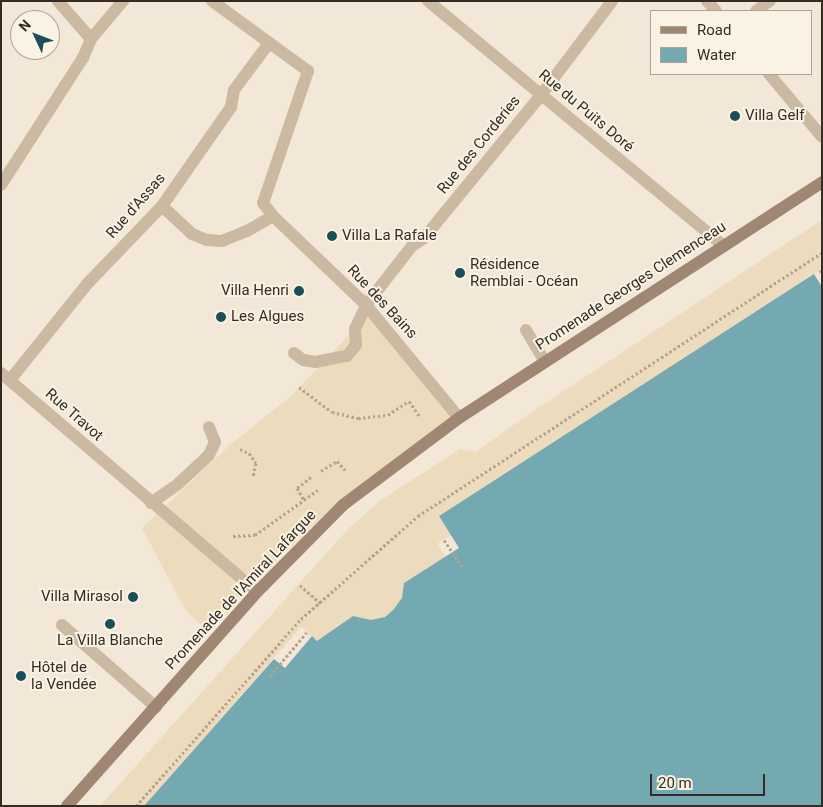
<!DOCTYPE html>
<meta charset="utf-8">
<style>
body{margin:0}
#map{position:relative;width:823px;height:807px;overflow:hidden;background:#f3e8d7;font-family:Roboto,sans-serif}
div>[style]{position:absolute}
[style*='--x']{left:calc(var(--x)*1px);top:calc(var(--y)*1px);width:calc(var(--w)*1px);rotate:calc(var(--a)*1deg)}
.plaza>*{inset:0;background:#ecdbbc}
.water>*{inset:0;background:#74a9b2}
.path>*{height:3px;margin-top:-1.5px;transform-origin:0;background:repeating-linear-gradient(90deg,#b7a38c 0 2.5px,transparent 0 5px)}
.lane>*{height:12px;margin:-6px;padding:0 6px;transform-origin:6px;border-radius:6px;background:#cbb9a2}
.street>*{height:12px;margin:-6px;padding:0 6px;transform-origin:6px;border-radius:6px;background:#cbb9a2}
.secondary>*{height:12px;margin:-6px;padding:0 6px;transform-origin:6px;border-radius:6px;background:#9f8774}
.dots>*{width:14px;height:14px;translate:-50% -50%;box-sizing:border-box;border:2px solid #faf2e3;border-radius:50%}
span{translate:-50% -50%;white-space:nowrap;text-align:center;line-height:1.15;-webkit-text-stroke:4px #faf2e3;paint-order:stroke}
.street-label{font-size:15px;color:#352c25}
.poi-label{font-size:15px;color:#352c25}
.left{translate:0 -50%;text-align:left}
.right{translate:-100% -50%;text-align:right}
.frame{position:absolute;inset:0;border:2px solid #352c25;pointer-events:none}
.legend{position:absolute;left:650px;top:10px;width:162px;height:65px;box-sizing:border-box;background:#faf2e3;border:1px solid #aba397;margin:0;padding:6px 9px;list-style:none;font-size:15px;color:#352c25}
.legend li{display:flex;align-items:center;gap:10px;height:25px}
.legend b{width:25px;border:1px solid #aba397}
.north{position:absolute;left:10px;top:10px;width:50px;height:50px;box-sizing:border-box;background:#faf2e3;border:1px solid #aba397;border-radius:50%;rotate:313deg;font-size:14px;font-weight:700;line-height:20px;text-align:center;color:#352c25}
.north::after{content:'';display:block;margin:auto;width:18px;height:22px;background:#184f59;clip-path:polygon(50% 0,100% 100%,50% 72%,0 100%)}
.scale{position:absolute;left:650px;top:774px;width:115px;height:22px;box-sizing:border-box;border:2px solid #352c25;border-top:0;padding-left:6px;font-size:15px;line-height:18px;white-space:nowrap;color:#352c25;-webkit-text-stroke:4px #faf2e3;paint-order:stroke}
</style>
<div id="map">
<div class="plaza">
<div style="clip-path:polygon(822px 220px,822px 269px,439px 516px,451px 535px,437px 544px,446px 557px,404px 583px,402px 598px,393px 610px,384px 617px,371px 620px,353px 616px,317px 641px,301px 627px,144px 806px,100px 806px,348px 529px,381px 500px,460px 449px,476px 452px,523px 418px)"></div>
<div style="clip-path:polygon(368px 315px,452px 417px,337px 502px,250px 586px,209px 632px,186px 611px,142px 528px,231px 444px,292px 395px)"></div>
</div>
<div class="water">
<div style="clip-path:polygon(814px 274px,822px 287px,822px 806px,144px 806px,274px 659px,285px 668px,312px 636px,317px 641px,353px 616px,371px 620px,385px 617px,393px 610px,402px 598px,404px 583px,459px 548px,439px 516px)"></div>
</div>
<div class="path">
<div style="--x:820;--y:270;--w:4;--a:63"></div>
<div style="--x:299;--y:387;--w:41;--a:37.1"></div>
<div style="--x:332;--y:412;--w:27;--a:13"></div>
<div style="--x:358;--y:418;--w:30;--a:-6"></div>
<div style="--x:388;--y:415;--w:25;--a:-34"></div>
<div style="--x:409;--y:401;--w:18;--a:56"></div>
<div style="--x:240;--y:449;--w:10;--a:24"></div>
<div style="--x:249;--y:453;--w:12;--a:55"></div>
<div style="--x:256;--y:463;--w:14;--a:102"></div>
<div style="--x:321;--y:471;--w:19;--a:-32"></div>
<div style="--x:337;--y:461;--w:12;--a:48"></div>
<div style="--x:311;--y:477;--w:18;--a:142"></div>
<div style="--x:297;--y:488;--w:14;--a:60"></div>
<div style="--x:304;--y:500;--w:17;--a:-36"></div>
<div style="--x:233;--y:536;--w:22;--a:-3"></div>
<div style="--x:255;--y:535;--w:60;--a:-35.5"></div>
<div style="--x:444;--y:540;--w:32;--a:56"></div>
<div style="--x:300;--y:585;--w:27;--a:42"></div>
<div style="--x:270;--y:676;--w:57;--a:-49.9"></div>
<div style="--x:136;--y:806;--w:249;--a:-48.6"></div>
<div style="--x:301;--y:619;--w:156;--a:-41.4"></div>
<div style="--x:418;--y:516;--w:482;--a:-33.1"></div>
</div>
<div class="lane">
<div style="--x:212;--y:1;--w:119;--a:36.1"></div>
<div style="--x:308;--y:71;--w:139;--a:108.8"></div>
<div style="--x:263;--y:203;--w:16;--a:52"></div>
<div style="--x:273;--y:216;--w:129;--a:43.7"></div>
<div style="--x:162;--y:206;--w:41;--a:43"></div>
<div style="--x:192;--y:234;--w:16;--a:22"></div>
<div style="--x:207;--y:240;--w:15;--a:4"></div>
<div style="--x:222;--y:241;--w:27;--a:-22"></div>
<div style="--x:247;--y:231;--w:30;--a:-30"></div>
<div style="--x:526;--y:330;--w:35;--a:59"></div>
<div style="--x:62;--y:625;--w:125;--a:41.1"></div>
</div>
<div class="street">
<div style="--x:58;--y:1;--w:50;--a:49"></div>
<div style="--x:428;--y:1;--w:384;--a:39.6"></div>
<div style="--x:707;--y:1;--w:13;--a:48"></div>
<div style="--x:756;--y:11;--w:17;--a:-36"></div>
<div style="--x:769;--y:74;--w:82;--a:49.9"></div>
<div style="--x:1;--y:185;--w:151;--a:-57.2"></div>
<div style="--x:83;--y:58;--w:21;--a:-67"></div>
<div style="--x:91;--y:39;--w:50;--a:-49.9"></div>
<div style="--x:366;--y:305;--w:146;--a:50.5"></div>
<div style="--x:294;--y:353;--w:11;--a:38"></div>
<div style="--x:303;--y:360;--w:12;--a:9"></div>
<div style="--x:315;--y:362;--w:33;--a:-11"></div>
<div style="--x:347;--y:356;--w:14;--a:-51"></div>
<div style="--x:356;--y:345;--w:16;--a:-94"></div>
<div style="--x:355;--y:329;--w:26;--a:-65"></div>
<div style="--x:366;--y:305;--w:75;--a:-52.1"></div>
<div style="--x:412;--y:246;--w:14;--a:-34"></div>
<div style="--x:424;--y:238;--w:185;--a:-50.7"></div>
<div style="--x:541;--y:95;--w:118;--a:-52.9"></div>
<div style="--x:1;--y:373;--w:337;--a:40.5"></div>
<div style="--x:10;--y:380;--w:124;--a:-51.2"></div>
<div style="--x:88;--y:283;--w:107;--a:-46.1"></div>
<div style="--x:162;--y:206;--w:121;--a:-55.1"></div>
<div style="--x:231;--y:107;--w:17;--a:-80"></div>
<div style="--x:234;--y:90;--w:59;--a:-53.3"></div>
<div style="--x:151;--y:503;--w:33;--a:-35"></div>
<div style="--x:178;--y:484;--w:42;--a:-43.1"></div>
<div style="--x:209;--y:455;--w:14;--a:-65"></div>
<div style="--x:215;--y:442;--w:16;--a:-112"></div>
</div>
<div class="secondary">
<div style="--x:67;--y:806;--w:286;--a:-48.4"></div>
<div style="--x:257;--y:592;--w:122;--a:-45.3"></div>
<div style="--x:343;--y:505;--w:145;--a:-36.9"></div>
<div style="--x:459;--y:418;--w:433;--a:-33"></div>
</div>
<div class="dots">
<div style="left:735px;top:116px;background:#184f59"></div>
<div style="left:332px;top:236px;background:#184f59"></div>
<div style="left:460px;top:273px;background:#184f59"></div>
<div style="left:299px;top:291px;background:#184f59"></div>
<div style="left:221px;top:317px;background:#184f59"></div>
<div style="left:133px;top:597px;background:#184f59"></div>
<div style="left:110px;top:624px;background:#184f59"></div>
<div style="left:21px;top:676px;background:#184f59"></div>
</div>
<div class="street-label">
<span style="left:586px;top:111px;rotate:40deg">Rue du Puits Doré</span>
<span style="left:479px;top:145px;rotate:-51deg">Rue des Corderies</span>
<span style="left:136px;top:206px;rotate:-49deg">Rue d'Assas</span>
<span style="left:631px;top:286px;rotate:-33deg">Promenade Georges Clemenceau</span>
<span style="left:382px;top:302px;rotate:47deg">Rue des Bains</span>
<span style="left:74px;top:415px;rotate:41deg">Rue Travot</span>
<span style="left:241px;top:590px;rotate:-47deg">Promenade de l'Amiral Lafargue</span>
</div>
<div class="poi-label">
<span class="left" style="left:745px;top:116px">Villa Gelf</span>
<span class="left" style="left:342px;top:236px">Villa La Rafale</span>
<span class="left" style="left:470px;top:273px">Résidence<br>Remblai - Océan</span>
<span class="right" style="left:289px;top:291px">Villa Henri</span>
<span class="left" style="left:231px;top:317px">Les Algues</span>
<span class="right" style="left:123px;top:597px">Villa Mirasol</span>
<span style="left:110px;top:641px">La Villa Blanche</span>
<span class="left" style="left:31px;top:676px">Hôtel de<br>la Vendée</span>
</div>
<div class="frame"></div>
<ul class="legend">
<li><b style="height:6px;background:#9f8774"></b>Road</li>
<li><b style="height:14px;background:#74a9b2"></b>Water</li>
</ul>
<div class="north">N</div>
<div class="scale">20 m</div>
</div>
